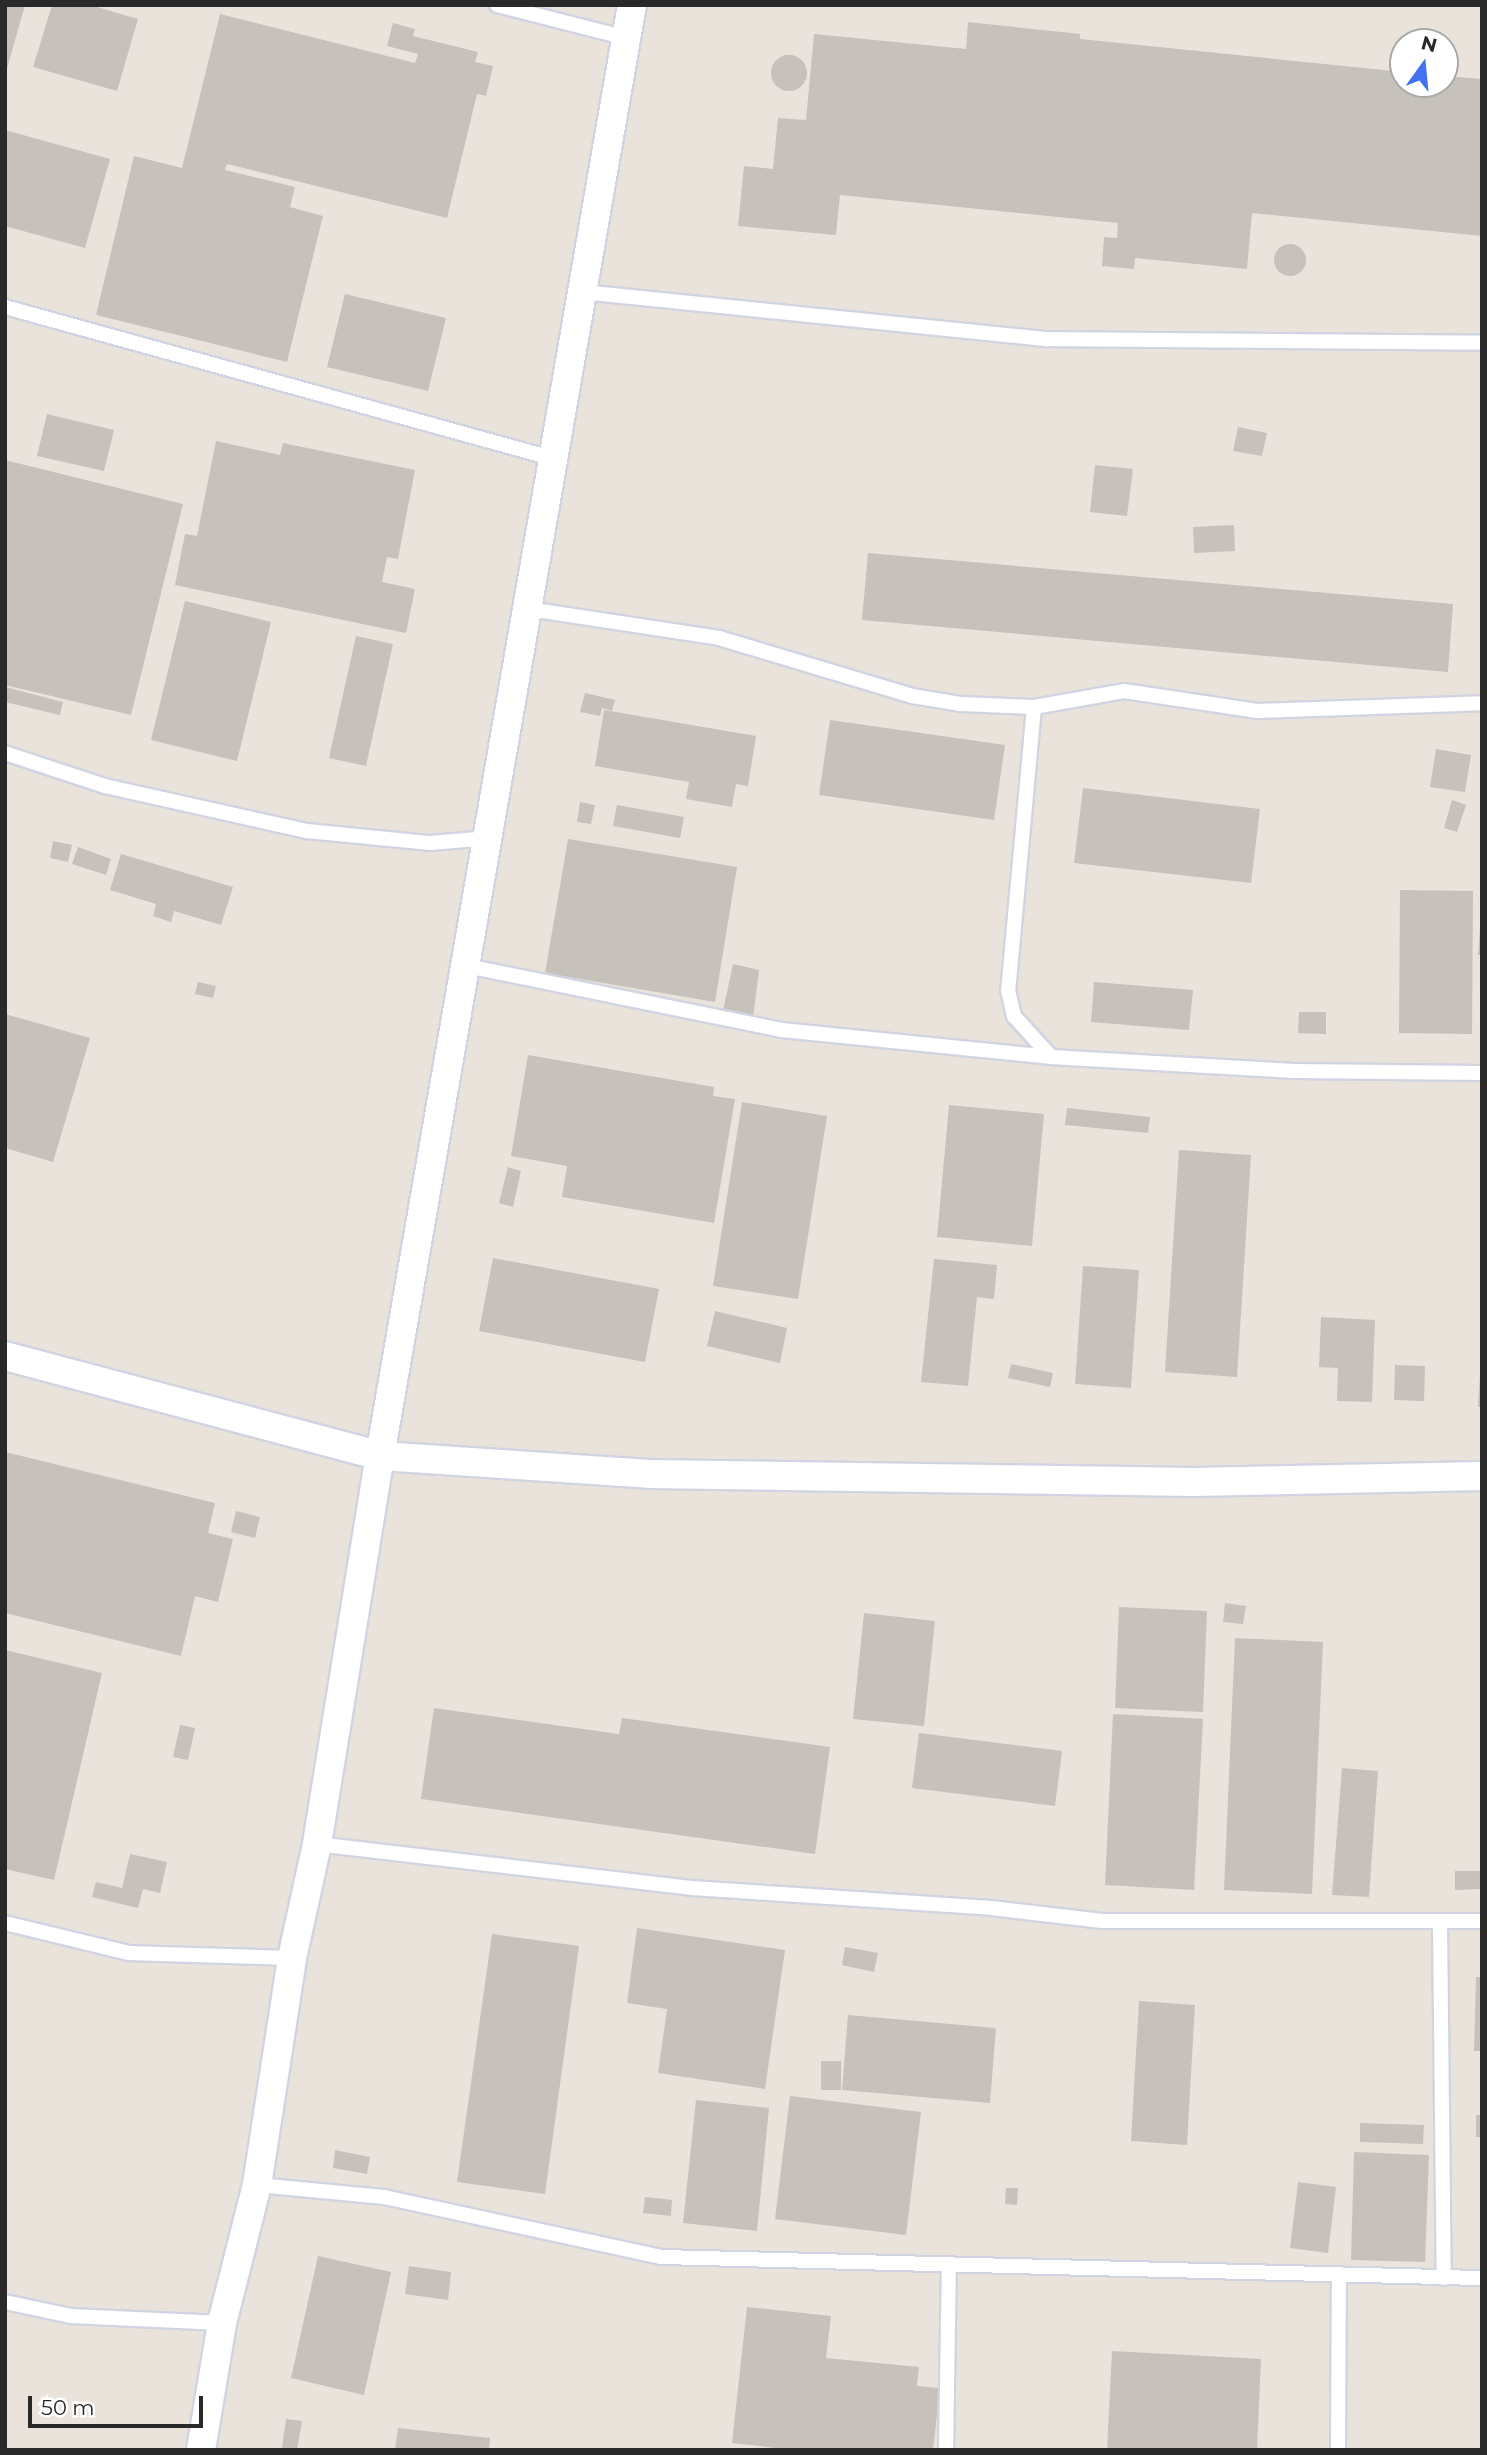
<!DOCTYPE html>
<style>
body{margin:0}
#map{position:relative;width:1487px;height:2455px;overflow:hidden;background:#eae3db;font-family:Montserrat,sans-serif}
div>[style]{position:absolute}
[style*='--x']{left:calc(var(--x)*1px);top:calc(var(--y)*1px);width:calc(var(--w)*1px);rotate:calc(var(--a)*1deg)}
.building>*{inset:0;background:#c6c1ba}
.round{border-radius:50%}
.roads{filter:drop-shadow(2px 0 #d1d5e1) drop-shadow(-2px 0 #d1d5e1) drop-shadow(0 2px #d1d5e1) drop-shadow(0 -2px #d1d5e1)}
.service>*{height:14px;margin:-7px;padding:0 7px;transform-origin:7px;border-radius:7px;background:#fff}
.minor>*{height:28px;margin:-14px;padding:0 14px;transform-origin:14px;border-radius:14px;background:#fff}
span{translate:-50% -50%;white-space:nowrap;text-align:center;line-height:1.15;-webkit-text-stroke:5px #fff;paint-order:stroke}
.frame{position:absolute;inset:0;border:7px solid #292929;pointer-events:none}
.north{position:absolute;left:1389px;top:28px;width:70px;height:70px;box-sizing:border-box;background:#fff;border:2px solid #a9a9a9;border-radius:50%;rotate:15deg;font-size:19px;font-weight:700;line-height:28px;text-align:center;color:#292929}
.north::after{content:'';display:block;margin:auto;width:24px;height:32px;background:#4471ef;clip-path:polygon(50% 0,100% 100%,50% 72%,0 100%)}
.scale{position:absolute;left:28px;top:2396px;width:175px;height:32px;box-sizing:border-box;border:4px solid #292929;border-top:0;padding-left:9px;font-size:21px;line-height:24px;white-space:nowrap;color:#292929;-webkit-text-stroke:5px #fff;paint-order:stroke}
</style>
<div id="map">
<div class="building">
<div style="clip-path:polygon(5px 5px,25px 5px,6px 72px,5px 72px)"></div>
<div style="clip-path:polygon(52px 5px,90px 5px,138px 19px,117px 91px,33px 67px)"></div>
<div style="clip-path:polygon(220px 14px,415px 63px,418px 54px,387px 46px,393px 23px,415px 29px,413px 36px,478px 52px,475px 62px,493px 66px,486px 96px,477px 94px,447px 218px,227px 164px,225px 170px,295px 187px,290px 207px,323px 216px,287px 362px,96px 315px,134px 156px,182px 168px)"></div>
<div style="clip-path:polygon(968px 22px,1080px 34px,1080px 39px,1403px 72px,1403px 84px,1445px 84px,1445px 76px,1482px 79px,1482px 236px,1252px 213px,1247px 269px,1135px 258px,1134px 269px,1102px 266px,1104px 237px,1117px 238px,1118px 223px,840px 195px,836px 235px,738px 226px,744px 166px,773px 169px,778px 118px,806px 120px,814px 34px,966px 49px)"></div>
<div class="round" style="left:771px;top:55px;width:36px;height:36px"></div>
<div style="clip-path:polygon(5px 130px,110px 159px,85px 248px,5px 226px)"></div>
<div class="round" style="left:1274px;top:244px;width:32px;height:32px"></div>
<div style="clip-path:polygon(345px 294px,446px 318px,428px 391px,327px 367px)"></div>
<div style="clip-path:polygon(47px 414px,114px 430px,104px 471px,37px 456px)"></div>
<div style="clip-path:polygon(1238px 427px,1267px 433px,1262px 456px,1233px 451px)"></div>
<div style="clip-path:polygon(216px 441px,280px 455px,283px 443px,415px 470px,398px 559px,387px 557px,382px 582px,415px 589px,406px 633px,175px 585px,185px 534px,197px 536px)"></div>
<div style="clip-path:polygon(5px 460px,183px 504px,131px 715px,5px 685px)"></div>
<div style="clip-path:polygon(1095px 465px,1133px 469px,1127px 516px,1090px 512px)"></div>
<div style="clip-path:polygon(1234px 525px,1235px 551px,1194px 553px,1193px 527px)"></div>
<div style="clip-path:polygon(868px 553px,1453px 604px,1448px 672px,862px 620px)"></div>
<div style="clip-path:polygon(185px 601px,271px 622px,237px 761px,151px 740px)"></div>
<div style="clip-path:polygon(356px 636px,393px 644px,366px 766px,329px 758px)"></div>
<div style="clip-path:polygon(5px 687px,63px 702px,60px 715px,5px 702px)"></div>
<div style="clip-path:polygon(585px 693px,615px 700px,612px 711px,602px 708px,600px 716px,580px 712px)"></div>
<div style="clip-path:polygon(604px 710px,756px 736px,748px 786px,736px 784px,732px 807px,686px 799px,689px 782px,595px 766px)"></div>
<div style="clip-path:polygon(830px 720px,1005px 745px,994px 820px,819px 795px)"></div>
<div style="clip-path:polygon(1436px 749px,1471px 755px,1465px 792px,1430px 787px)"></div>
<div style="clip-path:polygon(1083px 788px,1260px 809px,1251px 883px,1074px 863px)"></div>
<div style="clip-path:polygon(1452px 800px,1466px 805px,1457px 832px,1444px 828px)"></div>
<div style="clip-path:polygon(580px 802px,595px 805px,591px 824px,577px 822px)"></div>
<div style="clip-path:polygon(617px 805px,684px 817px,680px 838px,613px 826px)"></div>
<div style="clip-path:polygon(568px 839px,737px 867px,715px 1002px,545px 973px)"></div>
<div style="clip-path:polygon(53px 841px,72px 845px,68px 862px,50px 858px)"></div>
<div style="clip-path:polygon(78px 847px,111px 859px,106px 875px,72px 864px)"></div>
<div style="clip-path:polygon(121px 854px,233px 887px,221px 925px,174px 911px,171px 922px,153px 916px,156px 904px,110px 890px)"></div>
<div style="clip-path:polygon(1400px 890px,1473px 891px,1472px 1034px,1399px 1033px)"></div>
<div style="clip-path:polygon(1480px 927px,1482px 927px,1482px 955px,1478px 955px)"></div>
<div style="clip-path:polygon(733px 964px,759px 970px,753px 1018px,723px 1011px)"></div>
<div style="clip-path:polygon(198px 982px,216px 986px,213px 998px,195px 994px)"></div>
<div style="clip-path:polygon(1094px 982px,1193px 990px,1189px 1030px,1091px 1022px)"></div>
<div style="clip-path:polygon(1299px 1012px,1326px 1012px,1326px 1034px,1298px 1033px)"></div>
<div style="clip-path:polygon(5px 1014px,90px 1038px,53px 1162px,5px 1148px)"></div>
<div style="clip-path:polygon(528px 1055px,714px 1087px,713px 1096px,735px 1099px,714px 1223px,562px 1197px,567px 1166px,511px 1156px)"></div>
<div style="clip-path:polygon(742px 1102px,827px 1116px,798px 1299px,713px 1286px)"></div>
<div style="clip-path:polygon(949px 1105px,1044px 1114px,1032px 1246px,937px 1237px)"></div>
<div style="clip-path:polygon(1067px 1108px,1150px 1117px,1148px 1133px,1065px 1125px)"></div>
<div style="clip-path:polygon(1179px 1150px,1251px 1155px,1237px 1377px,1165px 1372px)"></div>
<div style="clip-path:polygon(508px 1167px,521px 1171px,513px 1207px,499px 1203px)"></div>
<div style="clip-path:polygon(493px 1258px,659px 1289px,645px 1362px,479px 1331px)"></div>
<div style="clip-path:polygon(934px 1259px,997px 1265px,994px 1299px,977px 1297px,968px 1386px,921px 1382px)"></div>
<div style="clip-path:polygon(1083px 1266px,1139px 1270px,1131px 1388px,1075px 1384px)"></div>
<div style="clip-path:polygon(715px 1311px,787px 1328px,780px 1363px,707px 1346px)"></div>
<div style="clip-path:polygon(1321px 1317px,1375px 1320px,1372px 1402px,1337px 1401px,1338px 1368px,1319px 1367px)"></div>
<div style="clip-path:polygon(1011px 1364px,1053px 1373px,1050px 1387px,1008px 1378px)"></div>
<div style="clip-path:polygon(1395px 1365px,1425px 1366px,1424px 1401px,1394px 1400px)"></div>
<div style="clip-path:polygon(1480px 1375px,1482px 1375px,1482px 1407px,1478px 1407px)"></div>
<div style="clip-path:polygon(5px 1452px,215px 1503px,208px 1533px,233px 1539px,218px 1602px,195px 1596px,181px 1656px,5px 1613px)"></div>
<div style="clip-path:polygon(236px 1511px,260px 1517px,255px 1538px,231px 1532px)"></div>
<div style="clip-path:polygon(1225px 1603px,1246px 1606px,1243px 1624px,1223px 1622px)"></div>
<div style="clip-path:polygon(1119px 1607px,1207px 1611px,1203px 1712px,1115px 1708px)"></div>
<div style="clip-path:polygon(864px 1613px,935px 1621px,924px 1726px,853px 1719px)"></div>
<div style="clip-path:polygon(1235px 1638px,1323px 1642px,1312px 1894px,1224px 1890px)"></div>
<div style="clip-path:polygon(5px 1650px,102px 1673px,54px 1880px,5px 1869px)"></div>
<div style="clip-path:polygon(434px 1708px,619px 1734px,622px 1718px,830px 1747px,815px 1854px,421px 1799px)"></div>
<div style="clip-path:polygon(1113px 1714px,1203px 1719px,1194px 1890px,1105px 1885px)"></div>
<div style="clip-path:polygon(180px 1725px,195px 1728px,188px 1760px,173px 1757px)"></div>
<div style="clip-path:polygon(919px 1733px,1062px 1751px,1055px 1806px,912px 1788px)"></div>
<div style="clip-path:polygon(1342px 1768px,1378px 1771px,1369px 1897px,1332px 1895px)"></div>
<div style="clip-path:polygon(130px 1854px,167px 1862px,160px 1893px,143px 1889px,138px 1908px,92px 1897px,96px 1882px,122px 1888px)"></div>
<div style="clip-path:polygon(1455px 1871px,1482px 1871px,1482px 1889px,1455px 1890px)"></div>
<div style="clip-path:polygon(637px 1928px,785px 1950px,765px 2089px,658px 2073px,667px 2009px,627px 2003px)"></div>
<div style="clip-path:polygon(492px 1934px,579px 1946px,545px 2194px,457px 2182px)"></div>
<div style="clip-path:polygon(845px 1947px,878px 1953px,874px 1972px,842px 1965px)"></div>
<div style="clip-path:polygon(1476px 1977px,1482px 1977px,1482px 2051px,1474px 2051px)"></div>
<div style="clip-path:polygon(1139px 2001px,1195px 2005px,1187px 2145px,1131px 2141px)"></div>
<div style="clip-path:polygon(848px 2015px,996px 2028px,990px 2103px,842px 2090px)"></div>
<div style="clip-path:polygon(821px 2061px,841px 2061px,841px 2090px,821px 2090px)"></div>
<div style="clip-path:polygon(790px 2096px,921px 2112px,906px 2235px,775px 2219px)"></div>
<div style="clip-path:polygon(696px 2100px,769px 2108px,757px 2231px,683px 2223px)"></div>
<div style="clip-path:polygon(1476px 2115px,1482px 2115px,1482px 2137px,1476px 2137px)"></div>
<div style="clip-path:polygon(1360px 2123px,1424px 2125px,1423px 2144px,1360px 2142px)"></div>
<div style="clip-path:polygon(335px 2150px,370px 2157px,367px 2174px,333px 2168px)"></div>
<div style="clip-path:polygon(1354px 2152px,1429px 2155px,1425px 2262px,1351px 2260px)"></div>
<div style="clip-path:polygon(1298px 2182px,1336px 2187px,1328px 2253px,1290px 2248px)"></div>
<div style="clip-path:polygon(1006px 2188px,1018px 2188px,1017px 2205px,1005px 2204px)"></div>
<div style="clip-path:polygon(645px 2197px,672px 2200px,671px 2216px,643px 2213px)"></div>
<div style="clip-path:polygon(318px 2256px,391px 2272px,364px 2395px,291px 2378px)"></div>
<div style="clip-path:polygon(409px 2266px,451px 2272px,448px 2300px,405px 2294px)"></div>
<div style="clip-path:polygon(747px 2307px,831px 2316px,826px 2358px,919px 2367px,917px 2386px,940px 2388px,933px 2450px,794px 2450px,732px 2443px)"></div>
<div style="clip-path:polygon(1112px 2351px,1261px 2359px,1257px 2450px,1107px 2450px)"></div>
<div style="clip-path:polygon(286px 2419px,302px 2421px,297px 2450px,282px 2448px)"></div>
<div style="clip-path:polygon(398px 2428px,490px 2438px,489px 2450px,395px 2450px)"></div>
</div>
<div class="roads">
<div class="service">
<div style="--x:497;--y:5;--w:133;--a:14.3"></div>
<div style="--x:582;--y:292;--w:466;--a:5.8"></div>
<div style="--x:1046;--y:339;--w:436;--a:0.5"></div>
<div style="--x:5;--y:307;--w:571;--a:15.45"></div>
<div style="--x:528;--y:609;--w:193;--a:8.6"></div>
<div style="--x:719;--y:638;--w:202;--a:16.7"></div>
<div style="--x:912;--y:696;--w:50;--a:9.3"></div>
<div style="--x:961;--y:704;--w:73;--a:2.4"></div>
<div style="--x:1034;--y:707;--w:91;--a:-10.1"></div>
<div style="--x:1124;--y:691;--w:135;--a:8.5"></div>
<div style="--x:1258;--y:711;--w:224;--a:-2"></div>
<div style="--x:1034;--y:707;--w:284;--a:95.2"></div>
<div style="--x:1008;--y:990;--w:27;--a:77"></div>
<div style="--x:1014;--y:1016;--w:55;--a:47.9"></div>
<div style="--x:5;--y:753;--w:105;--a:18.3"></div>
<div style="--x:105;--y:786;--w:207;--a:12.6"></div>
<div style="--x:307;--y:831;--w:124;--a:5.6"></div>
<div style="--x:430;--y:843;--w:60;--a:-4.8"></div>
<div style="--x:467;--y:966;--w:320;--a:11.5"></div>
<div style="--x:781;--y:1030;--w:271;--a:5.7"></div>
<div style="--x:1051;--y:1057;--w:244;--a:3.3"></div>
<div style="--x:1295;--y:1071;--w:187;--a:0.6"></div>
<div style="--x:317;--y:1844;--w:378;--a:6.7"></div>
<div style="--x:692;--y:1888;--w:300;--a:3.8"></div>
<div style="--x:991;--y:1908;--w:112;--a:6.7"></div>
<div style="--x:1102;--y:1921;--w:380;--a:0"></div>
<div style="--x:1440;--y:1922;--w:356;--a:89.4"></div>
<div style="--x:5;--y:1923;--w:128;--a:13.6"></div>
<div style="--x:129;--y:1953;--w:163;--a:1.8"></div>
<div style="--x:257;--y:2185;--w:128;--a:5.4"></div>
<div style="--x:384;--y:2197;--w:283;--a:12.2"></div>
<div style="--x:661;--y:2257;--w:821;--a:1.47"></div>
<div style="--x:5;--y:2302;--w:67;--a:12"></div>
<div style="--x:71;--y:2316;--w:151;--a:2.7"></div>
<div style="--x:946;--y:2450;--w:183;--a:-89.1"></div>
<div style="--x:1338;--y:2450;--w:175;--a:-89.7"></div>
</div>
<div class="minor">
<div style="--x:5;--y:1356;--w:388;--a:14.9"></div>
<div style="--x:380;--y:1456;--w:271;--a:3.8"></div>
<div style="--x:650;--y:1474;--w:544;--a:0.84"></div>
<div style="--x:1194;--y:1482;--w:288;--a:-1.2"></div>
<div style="--x:201;--y:2450;--w:129;--a:-80.6"></div>
<div style="--x:222;--y:2323;--w:142;--a:-75.8"></div>
<div style="--x:257;--y:2185;--w:230;--a:-81.2"></div>
<div style="--x:292;--y:1958;--w:117;--a:-77.6"></div>
<div style="--x:317;--y:1844;--w:393;--a:-80.8"></div>
<div style="--x:380;--y:1456;--w:1473;--a:-80.15"></div>
</div>
</div>
<div class="frame"></div>
<div class="north">N</div>
<div class="scale">50 m</div>
</div>
